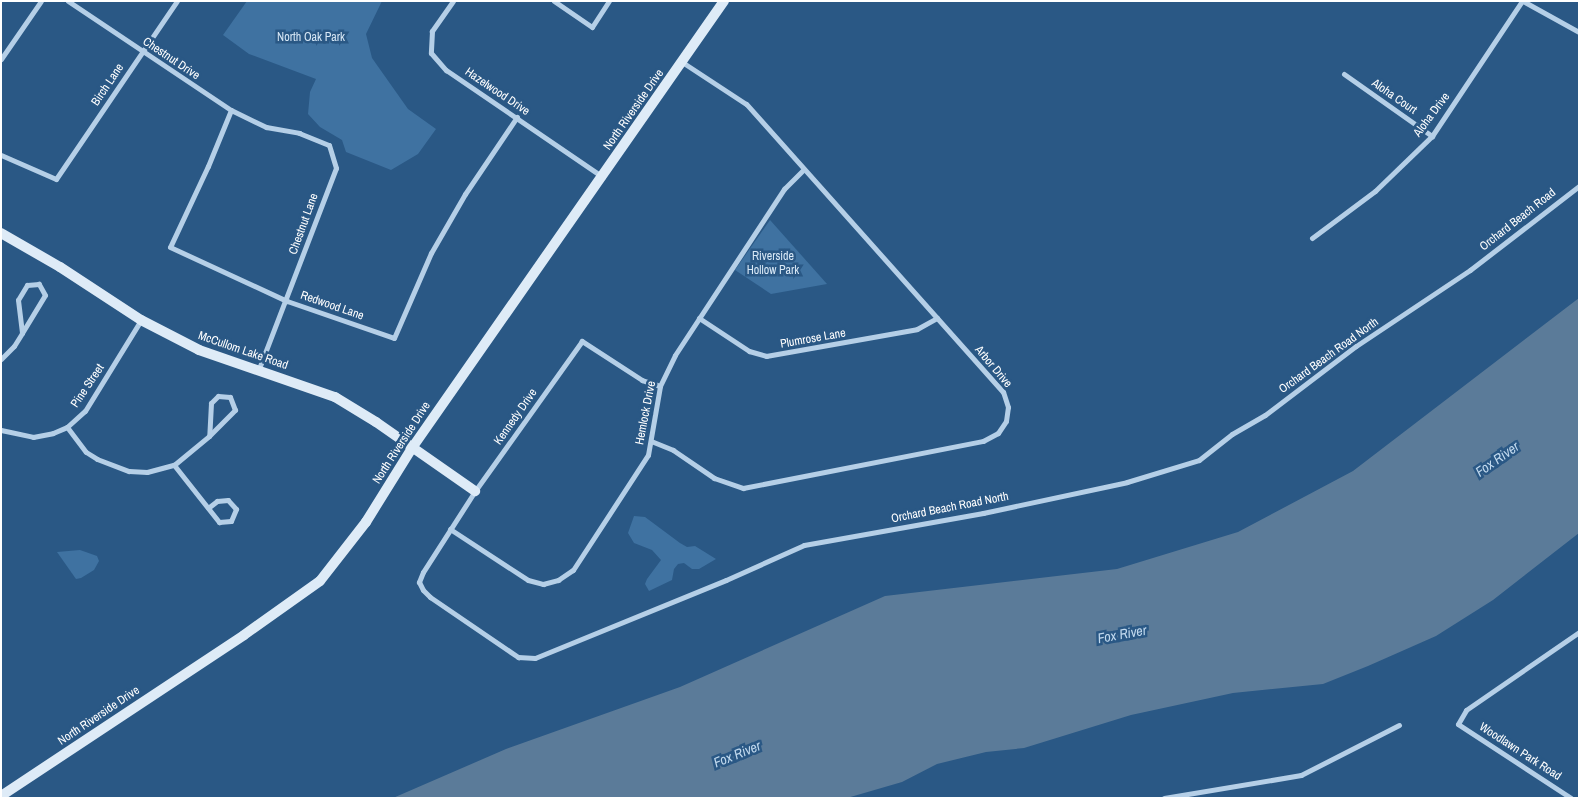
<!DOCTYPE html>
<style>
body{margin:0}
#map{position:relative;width:1580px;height:799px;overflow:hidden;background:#2a5885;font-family:"Archivo Narrow",sans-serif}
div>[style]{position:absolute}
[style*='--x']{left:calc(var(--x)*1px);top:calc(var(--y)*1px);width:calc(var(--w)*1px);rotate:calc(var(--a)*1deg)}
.green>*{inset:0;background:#3f72a1}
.water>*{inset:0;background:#5b7b99}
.street>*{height:5px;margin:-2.5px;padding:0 2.5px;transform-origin:2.5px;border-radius:2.5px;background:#b5cfe7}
.secondary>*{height:10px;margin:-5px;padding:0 5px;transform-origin:5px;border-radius:5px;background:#deebf7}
span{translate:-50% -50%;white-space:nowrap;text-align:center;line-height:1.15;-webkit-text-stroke:5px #2a5885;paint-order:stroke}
.park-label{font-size:12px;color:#d8e8f6}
.street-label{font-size:12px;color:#fff}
.water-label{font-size:14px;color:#c1d9ee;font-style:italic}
.frame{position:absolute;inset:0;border:2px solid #fff;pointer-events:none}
</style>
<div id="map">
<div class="green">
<div style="clip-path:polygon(247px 1px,382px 1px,366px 34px,372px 58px,408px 109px,436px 129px,418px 154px,391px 170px,346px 152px,342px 140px,320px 127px,308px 114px,310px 92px,316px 79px,249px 54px,223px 35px)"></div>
<div style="clip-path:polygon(770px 220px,827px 284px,771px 294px,735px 270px)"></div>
<div style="clip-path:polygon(634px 516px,645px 517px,680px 543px,687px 547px,695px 546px,716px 559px,699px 569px,692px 569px,684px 563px,678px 564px,674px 569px,672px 580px,649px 591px,645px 584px,647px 579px,661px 560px,652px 550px,634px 543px,628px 533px)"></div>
<div style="clip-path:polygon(80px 550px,97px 556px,99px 561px,94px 570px,81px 578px,76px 579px,57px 552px)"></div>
</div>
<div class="water">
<div style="clip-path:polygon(1579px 298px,1579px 533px,1493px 600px,1436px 636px,1368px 666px,1323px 684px,1233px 693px,1131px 715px,1024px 748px,986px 752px,937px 764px,902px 782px,847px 798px,393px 798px,506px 749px,680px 687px,885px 596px,1117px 569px,1238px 532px,1353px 471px)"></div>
</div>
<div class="street">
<div style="--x:68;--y:1;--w:196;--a:33.8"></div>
<div style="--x:231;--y:110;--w:39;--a:26"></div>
<div style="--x:266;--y:127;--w:34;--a:10"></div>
<div style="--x:299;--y:133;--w:32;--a:22"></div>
<div style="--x:329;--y:145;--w:24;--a:73"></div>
<div style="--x:336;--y:168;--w:215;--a:111"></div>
<div style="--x:453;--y:1;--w:37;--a:125"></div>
<div style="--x:432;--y:31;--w:22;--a:93"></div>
<div style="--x:431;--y:53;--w:23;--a:49"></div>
<div style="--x:446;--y:70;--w:190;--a:34.3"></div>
<div style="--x:554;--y:1;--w:46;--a:34.4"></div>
<div style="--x:592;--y:27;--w:31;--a:-57"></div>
<div style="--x:1523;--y:1;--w:64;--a:29"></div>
<div style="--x:1;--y:59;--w:70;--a:-55.4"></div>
<div style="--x:1344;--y:74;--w:108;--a:35.2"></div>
<div style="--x:231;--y:110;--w:61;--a:112.3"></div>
<div style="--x:208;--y:166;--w:89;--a:115.1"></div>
<div style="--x:170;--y:247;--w:129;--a:24.8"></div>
<div style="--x:287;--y:301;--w:113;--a:19.1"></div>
<div style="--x:394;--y:338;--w:93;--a:-66.5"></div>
<div style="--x:431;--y:253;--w:68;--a:-60"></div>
<div style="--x:465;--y:194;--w:93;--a:-56"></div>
<div style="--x:1;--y:155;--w:60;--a:23.6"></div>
<div style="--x:56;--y:179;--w:215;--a:-55.8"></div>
<div style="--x:1312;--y:238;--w:79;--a:-36.7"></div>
<div style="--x:1375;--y:191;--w:79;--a:-44"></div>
<div style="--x:1432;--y:136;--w:162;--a:-56.3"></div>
<div style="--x:699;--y:318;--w:60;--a:33.4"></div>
<div style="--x:749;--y:351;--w:18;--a:16"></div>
<div style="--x:766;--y:356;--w:153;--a:-10.1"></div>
<div style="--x:917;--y:329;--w:23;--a:-29"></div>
<div style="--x:1;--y:359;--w:18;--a:-45"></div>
<div style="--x:14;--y:346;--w:15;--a:-58"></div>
<div style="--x:22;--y:333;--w:44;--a:-58.8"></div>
<div style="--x:45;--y:295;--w:13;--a:-119"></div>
<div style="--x:39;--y:284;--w:12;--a:175"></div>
<div style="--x:27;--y:285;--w:17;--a:121"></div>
<div style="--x:18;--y:300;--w:33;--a:83"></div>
<div style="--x:660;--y:386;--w:19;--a:-162"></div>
<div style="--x:642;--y:380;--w:72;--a:-147"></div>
<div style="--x:582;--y:341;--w:184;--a:125.5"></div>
<div style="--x:475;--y:491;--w:96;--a:122.7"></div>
<div style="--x:423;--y:572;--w:11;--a:112"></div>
<div style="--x:419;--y:582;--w:9;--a:63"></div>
<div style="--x:423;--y:590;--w:10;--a:45"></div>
<div style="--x:430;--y:597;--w:107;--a:34.3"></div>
<div style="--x:518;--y:657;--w:17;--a:3"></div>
<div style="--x:535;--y:658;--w:206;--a:-22.2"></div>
<div style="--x:726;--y:580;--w:85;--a:-24.2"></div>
<div style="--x:804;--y:545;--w:182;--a:-10.1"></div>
<div style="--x:983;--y:513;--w:147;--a:-12.1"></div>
<div style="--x:1127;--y:482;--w:75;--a:-17"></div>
<div style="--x:1199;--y:460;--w:42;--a:-38.2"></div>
<div style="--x:1232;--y:434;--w:38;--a:-30"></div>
<div style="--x:1265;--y:415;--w:114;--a:-37.2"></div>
<div style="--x:1356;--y:346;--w:137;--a:-33.7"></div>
<div style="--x:1470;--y:270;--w:138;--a:-37.6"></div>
<div style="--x:67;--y:427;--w:31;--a:53"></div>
<div style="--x:86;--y:452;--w:13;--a:32"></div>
<div style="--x:97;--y:459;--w:34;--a:21"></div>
<div style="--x:129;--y:471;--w:18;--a:3"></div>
<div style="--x:147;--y:472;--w:28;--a:-15"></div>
<div style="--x:174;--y:465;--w:45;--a:-39.6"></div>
<div style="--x:209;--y:436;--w:37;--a:-45"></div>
<div style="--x:235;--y:410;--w:14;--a:-111"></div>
<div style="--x:230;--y:397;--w:12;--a:-175"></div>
<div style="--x:218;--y:396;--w:10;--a:135"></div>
<div style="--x:211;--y:403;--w:33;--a:93"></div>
<div style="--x:1;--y:430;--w:33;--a:12"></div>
<div style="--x:33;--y:437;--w:20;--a:-11"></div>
<div style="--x:53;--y:433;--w:15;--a:-23"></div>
<div style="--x:67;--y:427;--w:24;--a:-42"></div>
<div style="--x:85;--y:411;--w:107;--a:-58.4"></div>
<div style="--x:651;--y:441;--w:24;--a:22"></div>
<div style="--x:673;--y:450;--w:50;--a:34.3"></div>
<div style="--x:714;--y:478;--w:31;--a:19"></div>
<div style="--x:743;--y:488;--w:245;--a:-11.1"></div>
<div style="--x:983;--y:441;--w:17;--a:-28"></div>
<div style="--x:998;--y:433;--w:14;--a:-56"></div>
<div style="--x:1006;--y:421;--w:14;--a:-82"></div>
<div style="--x:1008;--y:407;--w:16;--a:-108"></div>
<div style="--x:1003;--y:392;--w:386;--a:-131.7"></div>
<div style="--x:746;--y:104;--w:77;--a:-146.7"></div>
<div style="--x:174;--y:465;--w:73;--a:51.7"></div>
<div style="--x:219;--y:522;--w:12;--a:-5"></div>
<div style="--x:231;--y:521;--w:13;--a:-67"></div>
<div style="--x:236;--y:509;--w:12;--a:-132"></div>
<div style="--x:228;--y:500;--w:11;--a:175"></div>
<div style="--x:217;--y:501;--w:11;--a:142"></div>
<div style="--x:450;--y:529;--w:93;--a:33.2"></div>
<div style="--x:528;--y:580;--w:16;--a:15"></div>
<div style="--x:543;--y:584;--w:16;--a:-15"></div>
<div style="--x:558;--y:580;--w:18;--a:-34"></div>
<div style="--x:573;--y:570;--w:137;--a:-56.9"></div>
<div style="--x:648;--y:455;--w:70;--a:-80.1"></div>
<div style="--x:660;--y:386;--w:34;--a:-64"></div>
<div style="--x:675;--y:355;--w:199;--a:-56.7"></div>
<div style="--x:784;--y:189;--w:28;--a:-45"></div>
<div style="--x:1164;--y:798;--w:139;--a:-9.5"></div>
<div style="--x:1301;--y:775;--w:110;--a:-27"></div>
<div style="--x:1571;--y:798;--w:135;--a:-146.8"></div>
<div style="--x:1458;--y:724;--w:16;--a:-60"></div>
<div style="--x:1466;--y:710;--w:137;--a:-34.6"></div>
</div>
<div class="secondary">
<div style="--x:1;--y:233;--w:68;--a:30"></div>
<div style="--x:60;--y:267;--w:97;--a:33.2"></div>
<div style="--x:141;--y:320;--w:65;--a:27.3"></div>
<div style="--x:199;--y:350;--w:144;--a:19.1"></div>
<div style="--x:335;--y:397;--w:48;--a:31.4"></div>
<div style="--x:376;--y:422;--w:121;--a:34.9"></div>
<div style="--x:1;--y:796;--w:291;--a:-33.5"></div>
<div style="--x:244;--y:635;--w:93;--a:-35.4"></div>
<div style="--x:320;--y:581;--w:75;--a:-52.1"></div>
<div style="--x:366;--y:522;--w:87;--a:-58.1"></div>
<div style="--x:412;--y:448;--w:545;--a:-55.09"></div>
</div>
<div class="park-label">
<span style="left:311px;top:38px">North Oak Park</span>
<span style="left:773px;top:264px">Riverside<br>Hollow Park</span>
</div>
<div class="street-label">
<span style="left:171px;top:59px;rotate:34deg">Chestnut Drive</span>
<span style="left:108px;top:85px;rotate:-56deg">Birch Lane</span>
<span style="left:497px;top:92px;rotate:34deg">Hazelwood Drive</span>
<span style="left:1394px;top:97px;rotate:35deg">Aloha Court</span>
<span style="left:634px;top:110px;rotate:-55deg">North Riverside Drive</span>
<span style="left:1432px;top:115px;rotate:-53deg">Aloha Drive</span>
<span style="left:1518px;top:220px;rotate:-38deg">Orchard Beach Road</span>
<span style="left:304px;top:224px;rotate:-70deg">Chestnut Lane</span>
<span style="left:332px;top:306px;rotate:19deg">Redwood Lane</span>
<span style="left:813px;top:339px;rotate:-10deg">Plumrose Lane</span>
<span style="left:243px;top:351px;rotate:19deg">McCullom Lake Road</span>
<span style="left:1329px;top:356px;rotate:-36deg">Orchard Beach Road North</span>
<span style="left:993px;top:367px;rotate:50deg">Arbor Drive</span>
<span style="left:88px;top:386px;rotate:-56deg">Pine Street</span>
<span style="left:646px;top:413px;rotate:-79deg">Hemlock Drive</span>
<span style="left:516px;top:417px;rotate:-55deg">Kennedy Drive</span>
<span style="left:402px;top:443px;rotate:-57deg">North Riverside Drive</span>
<span style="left:950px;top:508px;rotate:-11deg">Orchard Beach Road North</span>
<span style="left:99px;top:716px;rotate:-34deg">North Riverside Drive</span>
<span style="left:1520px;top:752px;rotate:33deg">Woodlawn Park Road</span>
</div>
<div class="water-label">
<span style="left:1497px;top:459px;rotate:-35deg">Fox River</span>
<span style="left:1122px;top:634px;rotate:-10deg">Fox River</span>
<span style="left:737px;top:754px;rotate:-22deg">Fox River</span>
</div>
<div class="frame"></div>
</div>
